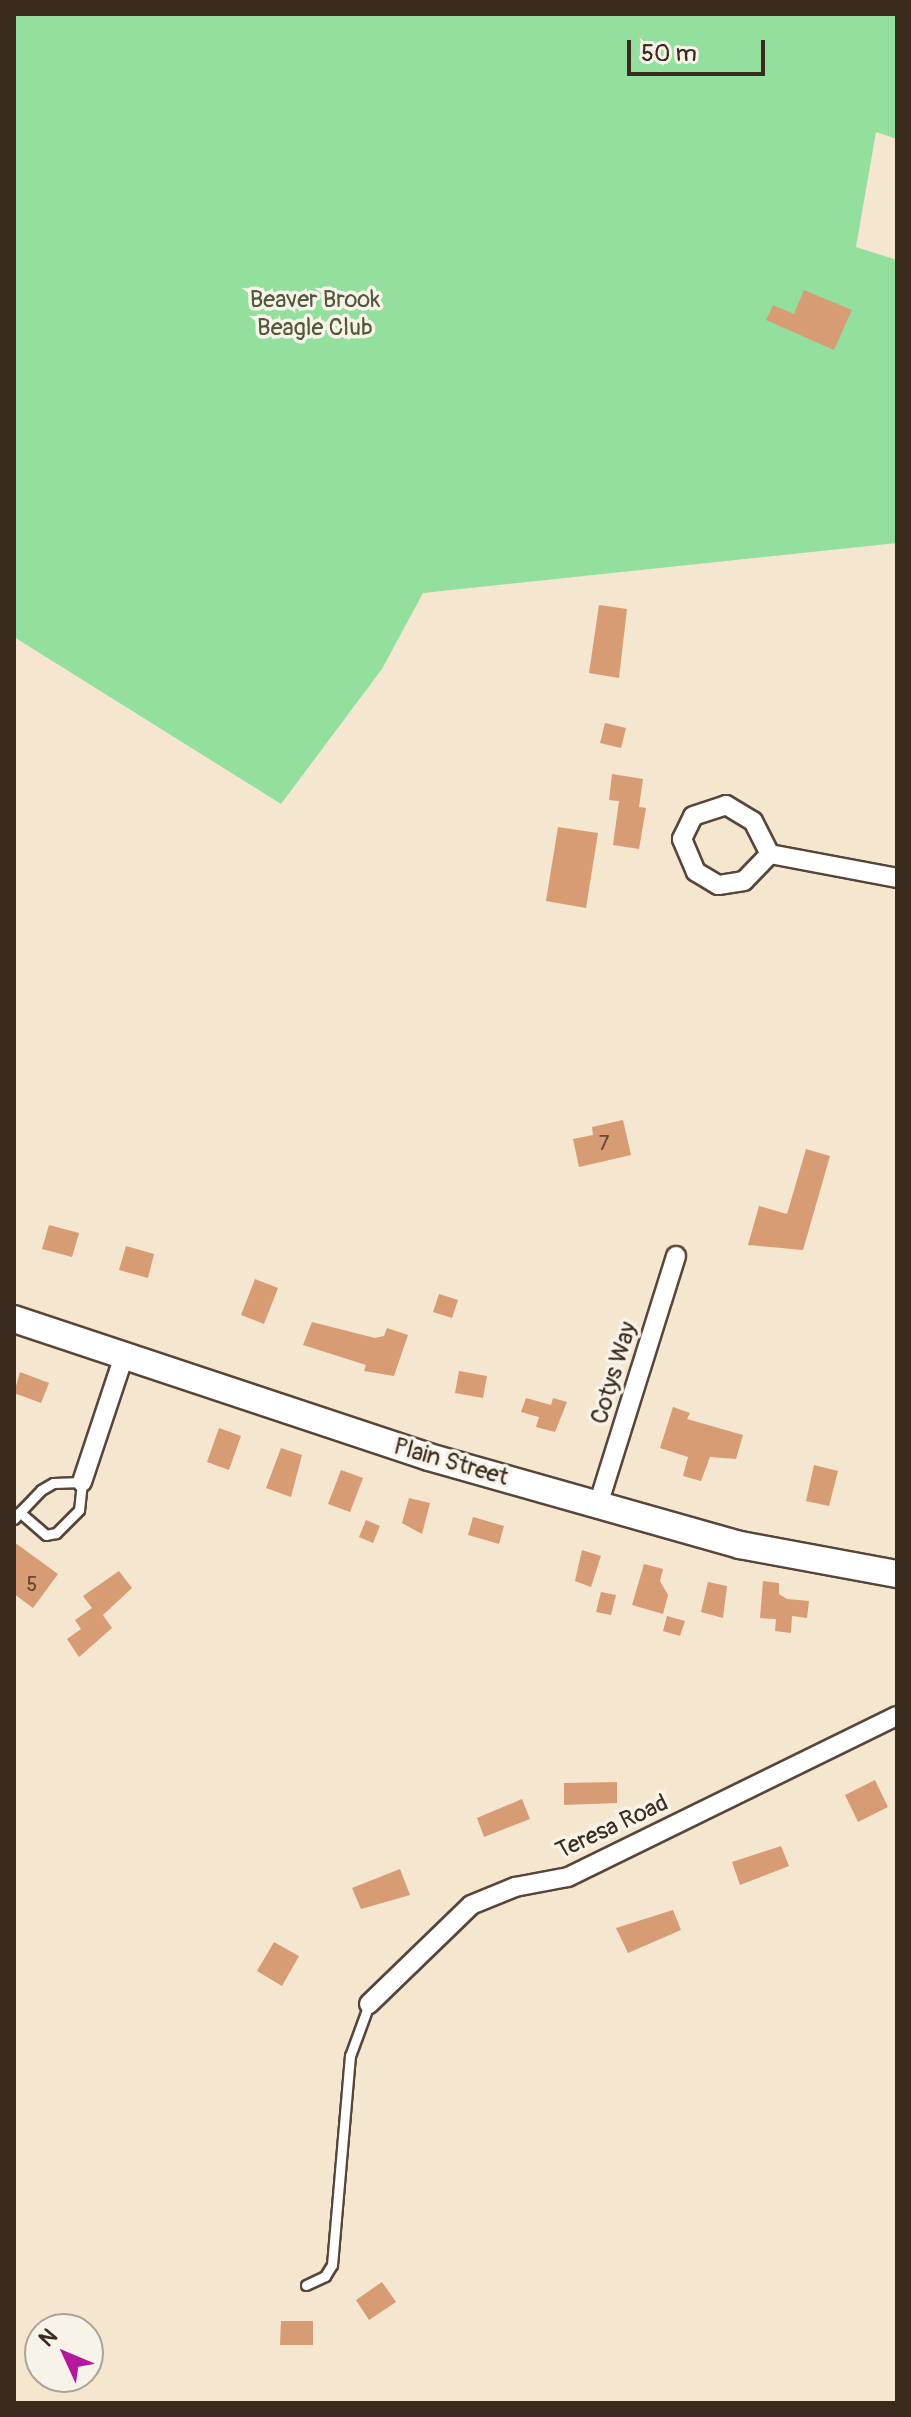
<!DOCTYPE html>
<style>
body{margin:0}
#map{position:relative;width:911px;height:2417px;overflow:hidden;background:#f4e6cf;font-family:Pangolin,sans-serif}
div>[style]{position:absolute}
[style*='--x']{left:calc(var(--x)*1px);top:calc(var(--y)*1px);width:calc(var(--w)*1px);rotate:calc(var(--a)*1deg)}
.green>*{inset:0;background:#93e09e}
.building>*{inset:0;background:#d79c74}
.roads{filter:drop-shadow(2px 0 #574639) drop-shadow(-2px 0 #574639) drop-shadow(0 2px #574639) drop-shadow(0 -2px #574639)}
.lane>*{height:9px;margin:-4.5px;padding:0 4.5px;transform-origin:4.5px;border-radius:4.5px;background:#fff}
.street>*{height:18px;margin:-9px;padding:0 9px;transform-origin:9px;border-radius:9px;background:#fff}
.secondary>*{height:26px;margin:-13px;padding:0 13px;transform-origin:13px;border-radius:13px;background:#fff}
span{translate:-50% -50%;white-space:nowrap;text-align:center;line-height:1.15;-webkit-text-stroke:7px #f7f3e8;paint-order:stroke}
.number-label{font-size:20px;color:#624634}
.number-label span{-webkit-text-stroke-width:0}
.park-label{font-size:24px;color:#51583e}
.street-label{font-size:24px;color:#3b2a1e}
.frame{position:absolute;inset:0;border:16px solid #3b2a1e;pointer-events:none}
.north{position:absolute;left:24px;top:2313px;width:80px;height:80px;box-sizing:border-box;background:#f7f3e8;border:2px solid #aca397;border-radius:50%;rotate:314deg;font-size:22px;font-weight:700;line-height:32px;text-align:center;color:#3b2a1e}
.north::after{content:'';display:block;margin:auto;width:28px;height:36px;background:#b5179e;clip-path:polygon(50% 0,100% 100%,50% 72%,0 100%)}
.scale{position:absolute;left:627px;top:40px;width:138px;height:36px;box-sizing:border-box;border:4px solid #3b2a1e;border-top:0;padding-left:10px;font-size:24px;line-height:28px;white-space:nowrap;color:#3b2a1e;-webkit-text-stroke:6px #f7f3e8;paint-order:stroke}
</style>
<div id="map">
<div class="green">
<div style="clip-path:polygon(14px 14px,897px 14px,897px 139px,876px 132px,856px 247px,897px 260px,897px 543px,423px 593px,382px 669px,281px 804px,14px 637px)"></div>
</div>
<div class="building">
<div style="clip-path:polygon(804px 290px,852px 310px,834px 350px,766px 320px,773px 305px,794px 314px)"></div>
<div style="clip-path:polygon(599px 605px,627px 609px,619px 678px,589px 673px)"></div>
<div style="clip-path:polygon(605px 723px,626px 728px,621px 748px,600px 743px)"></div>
<div style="clip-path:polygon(612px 774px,643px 779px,639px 807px,646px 808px,639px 849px,613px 845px,619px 801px,609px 800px)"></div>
<div style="clip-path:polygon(558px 827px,598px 833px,586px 908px,546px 901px)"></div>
<div style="clip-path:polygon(623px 1120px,631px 1155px,579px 1167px,573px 1139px,593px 1135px,592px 1127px)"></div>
<div style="clip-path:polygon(806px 1149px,830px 1156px,803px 1250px,748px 1245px,759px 1206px,787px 1214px)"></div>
<div style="clip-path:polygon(49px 1225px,79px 1233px,72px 1257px,42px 1249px)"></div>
<div style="clip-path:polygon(126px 1246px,154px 1254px,148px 1278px,119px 1270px)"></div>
<div style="clip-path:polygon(255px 1279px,278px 1288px,264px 1324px,241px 1315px)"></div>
<div style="clip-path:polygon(439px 1294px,458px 1300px,452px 1318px,433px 1312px)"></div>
<div style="clip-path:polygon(312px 1322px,375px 1338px,384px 1336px,387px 1328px,408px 1335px,394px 1376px,364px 1371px,366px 1365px,303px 1345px)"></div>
<div style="clip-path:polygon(459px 1371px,487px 1376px,483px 1398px,455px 1393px)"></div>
<div style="clip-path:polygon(20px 1372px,49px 1383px,41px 1403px,14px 1393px)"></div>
<div style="clip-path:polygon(526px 1398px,551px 1405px,553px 1398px,567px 1402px,555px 1432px,536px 1427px,539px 1417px,521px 1412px)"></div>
<div style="clip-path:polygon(673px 1407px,690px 1413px,687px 1419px,743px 1435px,736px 1459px,710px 1457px,701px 1481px,683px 1476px,688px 1457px,660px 1448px)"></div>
<div style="clip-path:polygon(219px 1428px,241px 1436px,229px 1470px,207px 1462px)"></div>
<div style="clip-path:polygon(281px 1448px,302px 1455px,291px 1497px,266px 1488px)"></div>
<div style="clip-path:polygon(814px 1465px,838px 1471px,829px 1506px,806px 1501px)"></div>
<div style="clip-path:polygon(341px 1470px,363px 1478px,350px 1512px,328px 1504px)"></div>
<div style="clip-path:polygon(409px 1498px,430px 1503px,422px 1534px,402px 1523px)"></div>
<div style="clip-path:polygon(473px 1517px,504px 1526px,499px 1544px,468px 1535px)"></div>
<div style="clip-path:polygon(366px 1520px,380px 1526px,373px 1543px,359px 1537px)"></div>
<div style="clip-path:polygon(14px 1542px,58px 1574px,33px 1608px,14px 1594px)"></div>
<div style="clip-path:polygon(582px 1550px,601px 1556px,591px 1587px,575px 1581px)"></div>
<div style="clip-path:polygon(644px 1564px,663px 1569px,660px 1581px,668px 1595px,663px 1614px,632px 1605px)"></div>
<div style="clip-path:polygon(119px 1571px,132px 1588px,103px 1615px,112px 1628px,79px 1657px,67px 1639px,81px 1629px,75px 1620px,92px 1608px,83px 1596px)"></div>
<div style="clip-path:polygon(763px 1581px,779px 1583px,779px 1594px,787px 1599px,809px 1601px,807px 1618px,792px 1616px,791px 1633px,775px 1631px,776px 1619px,760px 1618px)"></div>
<div style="clip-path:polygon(708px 1582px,727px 1586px,723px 1618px,701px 1612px)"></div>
<div style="clip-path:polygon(601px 1592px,616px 1595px,611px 1615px,596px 1612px)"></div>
<div style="clip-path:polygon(667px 1616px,685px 1621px,680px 1636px,663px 1631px)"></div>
<div style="clip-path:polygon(875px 1780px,888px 1807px,858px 1822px,845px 1795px)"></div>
<div style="clip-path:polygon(617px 1782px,617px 1803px,564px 1805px,564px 1783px)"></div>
<div style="clip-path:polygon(522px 1799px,530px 1819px,484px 1837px,477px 1818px)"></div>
<div style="clip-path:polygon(781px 1846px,789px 1866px,740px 1885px,732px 1862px)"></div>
<div style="clip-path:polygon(400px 1869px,410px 1895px,361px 1909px,352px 1888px)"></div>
<div style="clip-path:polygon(673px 1910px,681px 1930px,628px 1953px,616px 1928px)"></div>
<div style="clip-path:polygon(274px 1942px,299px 1956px,282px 1986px,257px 1971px)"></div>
<div style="clip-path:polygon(382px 2282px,396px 2302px,369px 2320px,356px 2300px)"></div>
<div style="clip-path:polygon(281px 2321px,313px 2321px,313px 2345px,280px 2345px)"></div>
</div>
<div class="roads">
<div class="lane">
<div style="--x:14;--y:1519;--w:9;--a:-49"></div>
<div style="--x:20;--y:1512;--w:30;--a:-46"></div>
<div style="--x:41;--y:1490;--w:14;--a:-30"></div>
<div style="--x:53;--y:1483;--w:29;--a:-2"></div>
<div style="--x:82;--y:1482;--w:28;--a:96"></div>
<div style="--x:79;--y:1510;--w:33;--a:135"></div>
<div style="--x:56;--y:1533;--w:10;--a:169"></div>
<div style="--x:46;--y:1535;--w:35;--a:-139"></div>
<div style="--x:306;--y:2285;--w:21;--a:-25"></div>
<div style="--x:325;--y:2276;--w:13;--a:-58"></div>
<div style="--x:332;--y:2265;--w:210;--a:-85.1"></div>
<div style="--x:350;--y:2056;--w:55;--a:-69.9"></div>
</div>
<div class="street">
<div style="--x:770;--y:854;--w:37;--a:134"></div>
<div style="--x:744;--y:881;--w:26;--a:171"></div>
<div style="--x:718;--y:885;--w:26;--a:-149"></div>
<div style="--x:696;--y:872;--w:36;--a:-113"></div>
<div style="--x:682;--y:839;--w:25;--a:-64"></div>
<div style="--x:693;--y:816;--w:35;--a:-18"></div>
<div style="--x:726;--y:805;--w:31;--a:31"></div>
<div style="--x:753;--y:821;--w:37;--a:63"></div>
<div style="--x:770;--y:854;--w:129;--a:10.7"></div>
<div style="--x:82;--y:1482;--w:133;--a:-71.6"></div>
<div style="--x:598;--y:1505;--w:261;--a:-72.6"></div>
<div style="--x:369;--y:2004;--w:142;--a:-44.1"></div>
<div style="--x:471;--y:1905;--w:48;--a:-22.2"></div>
<div style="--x:515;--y:1887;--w:54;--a:-10.7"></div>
<div style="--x:568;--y:1877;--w:366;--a:-26.1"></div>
</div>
<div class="secondary">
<div style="--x:14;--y:1319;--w:437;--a:18.4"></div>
<div style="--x:429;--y:1457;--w:323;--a:15.8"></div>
<div style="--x:740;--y:1545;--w:160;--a:10.5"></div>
</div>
</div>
<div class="number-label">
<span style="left:604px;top:1143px">7</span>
<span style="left:32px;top:1584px">5</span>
</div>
<div class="park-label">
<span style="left:315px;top:314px">Beaver Brook<br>Beagle Club</span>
</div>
<div class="street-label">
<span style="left:614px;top:1373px;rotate:-73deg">Cotys Way</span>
<span style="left:451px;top:1462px;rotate:16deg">Plain Street</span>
<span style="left:612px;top:1827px;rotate:-25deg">Teresa Road</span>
</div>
<div class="frame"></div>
<div class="north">N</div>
<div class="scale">50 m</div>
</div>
